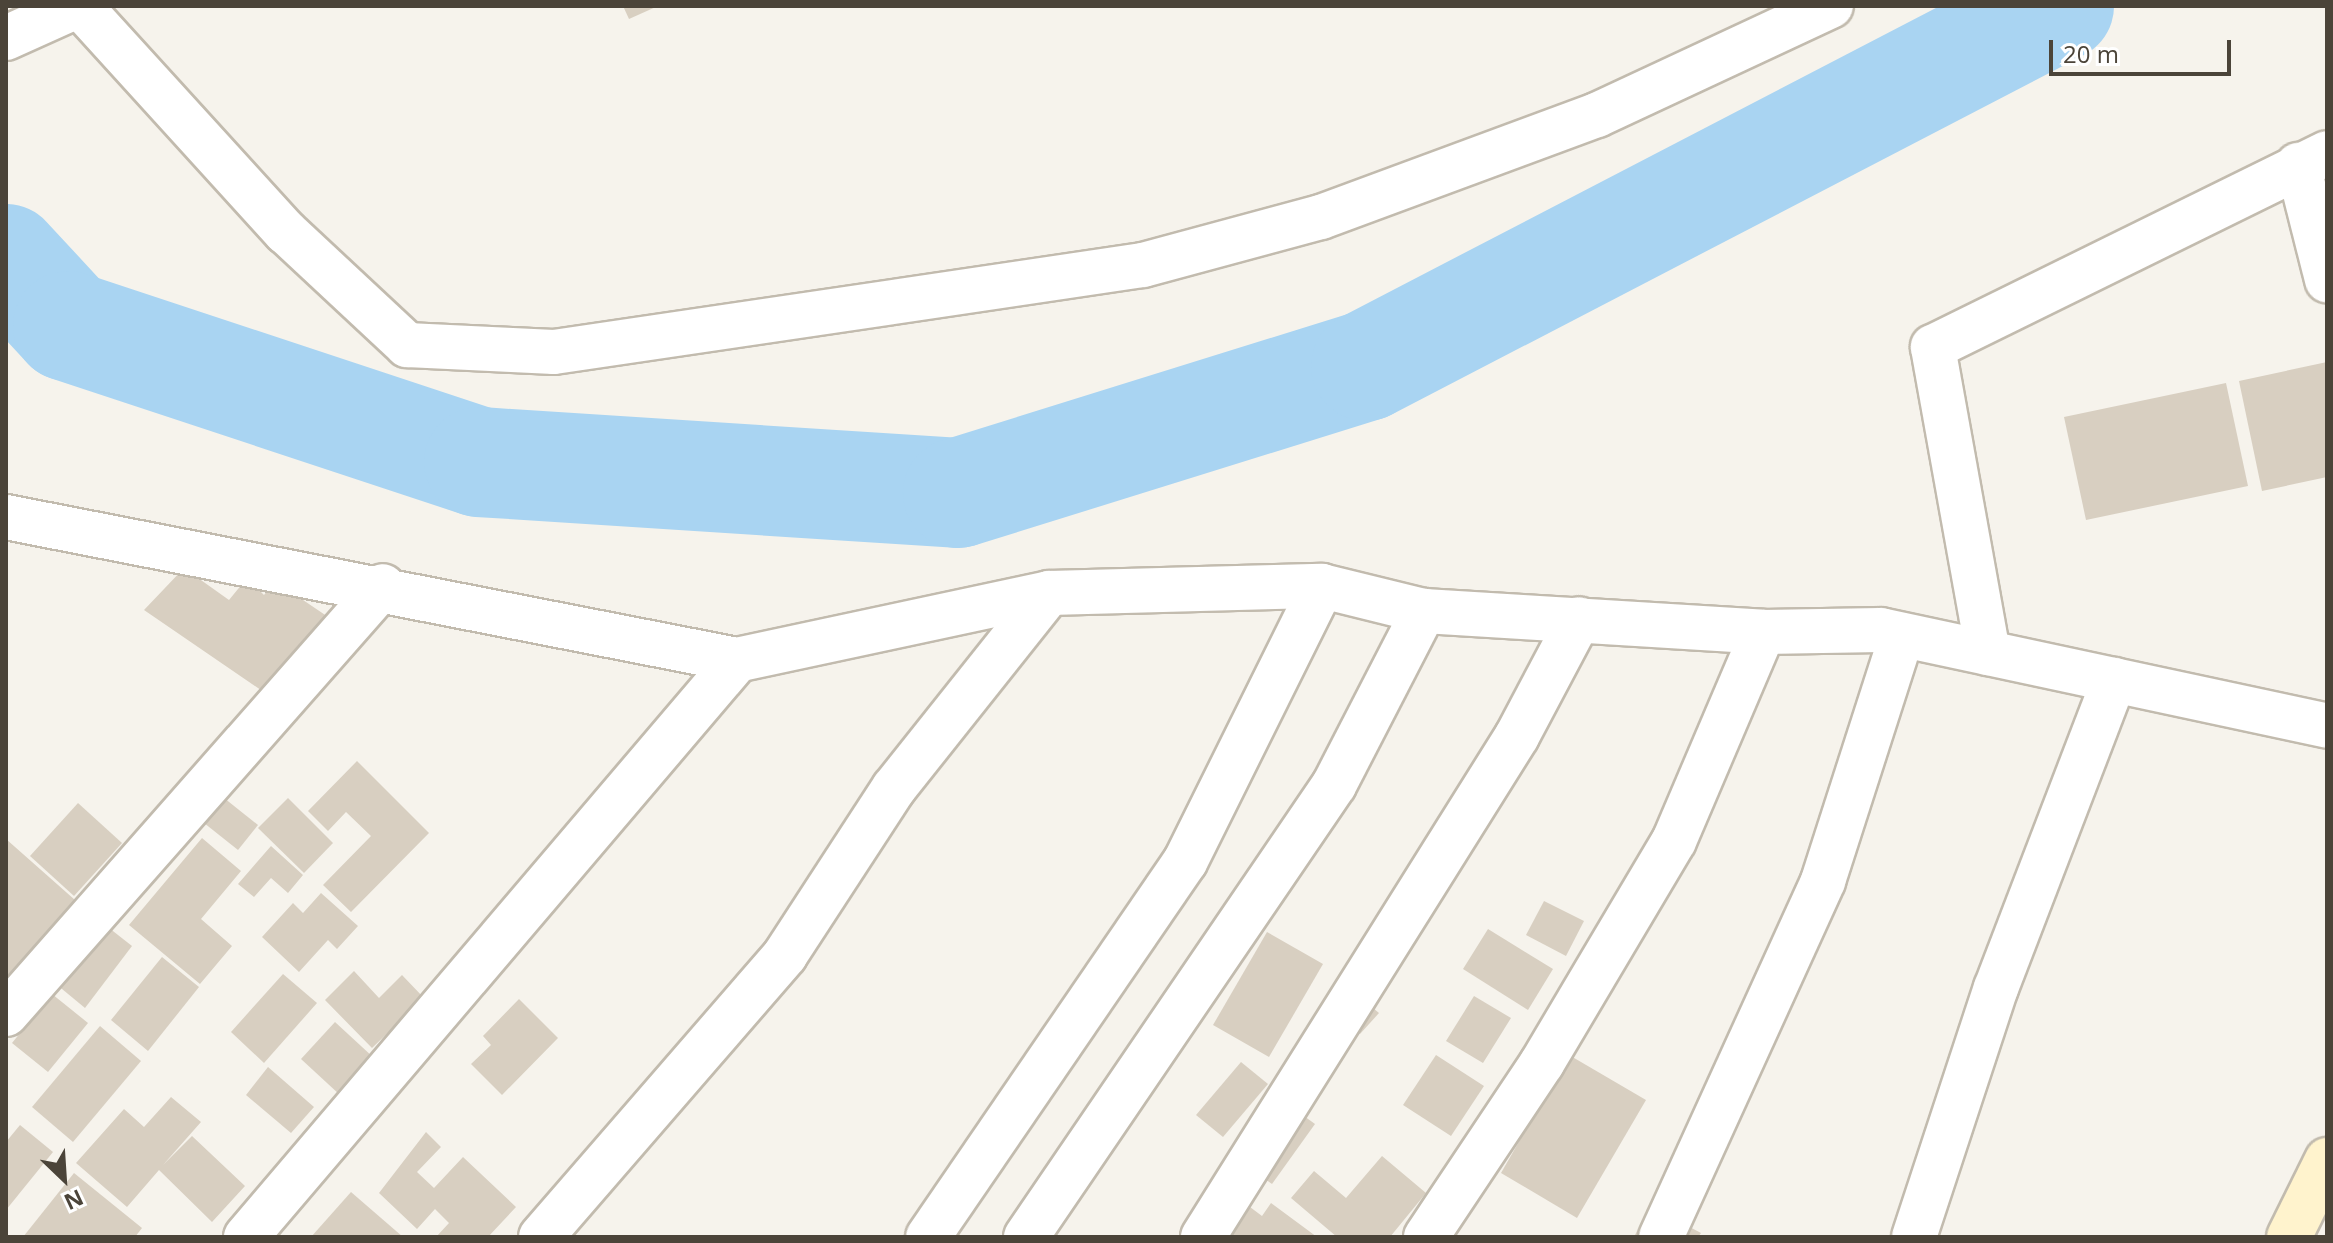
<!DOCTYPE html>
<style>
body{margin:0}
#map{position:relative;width:2333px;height:1243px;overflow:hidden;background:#f6f3ec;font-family:"Open Sans",sans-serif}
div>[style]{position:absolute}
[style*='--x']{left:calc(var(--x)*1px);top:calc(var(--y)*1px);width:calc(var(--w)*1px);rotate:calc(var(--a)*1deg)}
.river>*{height:110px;margin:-55px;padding:0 55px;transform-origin:55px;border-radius:55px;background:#a9d4f2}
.building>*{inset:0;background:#d8cfc1}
.roads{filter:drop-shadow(2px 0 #c2bbae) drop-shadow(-2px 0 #c2bbae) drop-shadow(0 2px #c2bbae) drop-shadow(0 -2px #c2bbae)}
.street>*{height:44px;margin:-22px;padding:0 22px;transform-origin:22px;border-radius:22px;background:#fff}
.secondary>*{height:44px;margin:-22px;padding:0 22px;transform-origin:22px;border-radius:22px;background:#fff3cd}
span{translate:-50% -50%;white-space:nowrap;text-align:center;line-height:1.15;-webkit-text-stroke:7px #fff;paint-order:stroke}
.frame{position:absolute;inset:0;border:8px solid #4b4439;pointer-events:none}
.north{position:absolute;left:24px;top:1139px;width:80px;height:80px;-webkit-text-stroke:6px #fff;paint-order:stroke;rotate:155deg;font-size:22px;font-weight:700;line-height:32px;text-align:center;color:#4b4439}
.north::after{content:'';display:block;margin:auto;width:28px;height:36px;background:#4b4439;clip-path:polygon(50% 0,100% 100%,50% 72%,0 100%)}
.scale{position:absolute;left:2049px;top:40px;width:182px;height:36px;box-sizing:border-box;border:4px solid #4b4439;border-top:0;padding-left:10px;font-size:24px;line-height:28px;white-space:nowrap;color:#4b4439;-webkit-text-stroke:6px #fff;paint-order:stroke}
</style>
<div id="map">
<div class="river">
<div style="--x:6;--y:259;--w:91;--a:47.2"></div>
<div style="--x:68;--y:326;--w:433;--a:18.3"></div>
<div style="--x:479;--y:462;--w:480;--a:3.7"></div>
<div style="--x:958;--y:493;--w:427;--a:-17.3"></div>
<div style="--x:1366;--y:366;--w:781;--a:-27.45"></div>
</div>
<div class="building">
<div style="clip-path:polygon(623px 6px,658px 6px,629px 19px)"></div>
<div style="clip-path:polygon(2327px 362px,2327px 477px,2262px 491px,2239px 381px)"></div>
<div style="clip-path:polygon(2226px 383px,2248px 486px,2086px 520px,2064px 417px)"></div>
<div style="clip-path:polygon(184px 568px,229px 600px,247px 578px,264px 595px,275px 581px,337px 623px,271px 697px,144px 610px)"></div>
<div style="clip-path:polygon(357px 761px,429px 833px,351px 912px,323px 885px,371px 836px,346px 812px,328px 831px,308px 811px)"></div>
<div style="clip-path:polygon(214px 790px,258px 825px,238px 850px,194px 815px)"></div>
<div style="clip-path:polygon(288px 798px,333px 843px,304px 873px,258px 828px)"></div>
<div style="clip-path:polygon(78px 803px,122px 843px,74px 896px,30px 856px)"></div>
<div style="clip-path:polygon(202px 838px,241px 871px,201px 919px,232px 946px,200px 984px,129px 925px)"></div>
<div style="clip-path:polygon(6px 839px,75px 900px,54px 924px,67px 936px,6px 983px)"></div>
<div style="clip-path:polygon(271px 846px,303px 875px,288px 893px,271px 878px,254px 897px,238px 884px)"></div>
<div style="clip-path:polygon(321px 893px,358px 926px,337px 949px,328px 940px,299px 972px,262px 937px,293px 903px,303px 913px)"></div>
<div style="clip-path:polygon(1544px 901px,1584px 921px,1566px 956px,1526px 935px)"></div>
<div style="clip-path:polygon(104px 924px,132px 946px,85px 1008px,56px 984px)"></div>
<div style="clip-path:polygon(1488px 929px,1553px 969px,1528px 1010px,1463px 969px)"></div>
<div style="clip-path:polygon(1267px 932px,1323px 964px,1269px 1057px,1213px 1025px)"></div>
<div style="clip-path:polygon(162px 957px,199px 987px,148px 1051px,111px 1020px)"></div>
<div style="clip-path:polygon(354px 971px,379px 998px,402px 975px,424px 998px,372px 1048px,325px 1000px)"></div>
<div style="clip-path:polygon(283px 974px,317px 1003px,264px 1063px,231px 1032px)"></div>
<div style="clip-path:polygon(1350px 989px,1379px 1013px,1360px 1034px,1332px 1011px)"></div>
<div style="clip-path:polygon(52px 994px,88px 1023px,48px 1072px,12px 1043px)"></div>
<div style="clip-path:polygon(1474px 996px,1511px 1018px,1483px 1063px,1446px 1041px)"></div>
<div style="clip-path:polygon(519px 999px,558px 1038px,502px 1095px,471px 1064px,491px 1045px,483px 1036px)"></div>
<div style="clip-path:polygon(335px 1022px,374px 1058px,340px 1095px,301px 1059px)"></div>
<div style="clip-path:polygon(100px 1026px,141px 1061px,73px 1142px,32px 1107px)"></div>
<div style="clip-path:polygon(1436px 1055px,1484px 1086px,1451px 1136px,1403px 1105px)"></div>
<div style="clip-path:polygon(1569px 1055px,1646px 1100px,1577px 1218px,1501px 1173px)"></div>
<div style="clip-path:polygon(1241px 1062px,1268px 1084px,1223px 1137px,1196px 1115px)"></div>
<div style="clip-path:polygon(268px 1067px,314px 1107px,291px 1133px,246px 1095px)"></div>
<div style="clip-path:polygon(171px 1097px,201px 1122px,163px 1165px,192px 1136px,245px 1186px,212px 1222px,159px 1170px,127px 1207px,76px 1163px,124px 1109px,144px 1127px)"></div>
<div style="clip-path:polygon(1297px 1111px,1315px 1124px,1272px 1184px,1238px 1160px)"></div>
<div style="clip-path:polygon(20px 1125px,53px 1152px,6px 1210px,6px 1142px)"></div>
<div style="clip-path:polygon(426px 1132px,441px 1147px,417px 1172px,434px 1188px,463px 1157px,516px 1207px,488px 1237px,436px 1237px,449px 1223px,435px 1209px,417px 1229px,379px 1193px)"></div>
<div style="clip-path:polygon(1382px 1156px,1426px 1193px,1390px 1237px,1337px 1237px,1291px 1198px,1314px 1171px,1346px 1198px)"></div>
<div style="clip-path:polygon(74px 1173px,142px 1228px,135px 1237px,23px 1237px)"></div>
<div style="clip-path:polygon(351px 1192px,403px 1237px,311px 1237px)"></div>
<div style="clip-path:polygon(1242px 1201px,1262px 1216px,1271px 1203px,1317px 1237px,1219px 1237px)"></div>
<div style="clip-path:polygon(1650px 1206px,1701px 1233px,1698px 1237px,1634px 1237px)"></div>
</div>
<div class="roads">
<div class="street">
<div style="--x:80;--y:6;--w:306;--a:47.7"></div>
<div style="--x:286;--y:232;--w:166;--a:43"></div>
<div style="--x:407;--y:345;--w:147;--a:2.7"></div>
<div style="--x:554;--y:352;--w:595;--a:-8.4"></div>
<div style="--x:1143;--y:265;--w:184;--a:-15.1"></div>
<div style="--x:1321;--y:217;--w:294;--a:-20.3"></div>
<div style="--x:1597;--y:115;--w:258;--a:-25"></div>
<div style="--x:6;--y:38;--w:78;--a:-24.3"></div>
<div style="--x:2298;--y:165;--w:119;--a:75.8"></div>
<div style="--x:6;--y:517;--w:745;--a:11.07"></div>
<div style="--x:737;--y:660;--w:319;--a:-12.1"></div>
<div style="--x:1049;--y:593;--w:273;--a:-1.5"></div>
<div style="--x:1322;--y:586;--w:105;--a:13.8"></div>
<div style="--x:1424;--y:611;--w:340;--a:3.5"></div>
<div style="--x:1763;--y:632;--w:118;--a:-1"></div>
<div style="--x:1881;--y:630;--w:456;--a:12.1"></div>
<div style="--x:1988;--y:653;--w:311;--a:-100.2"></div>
<div style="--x:1933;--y:347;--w:439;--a:-26.2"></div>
<div style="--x:6;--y:1014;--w:570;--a:-48.63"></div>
<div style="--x:246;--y:1237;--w:758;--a:-49.6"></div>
<div style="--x:541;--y:1237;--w:373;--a:-49.1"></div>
<div style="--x:785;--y:955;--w:199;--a:-56.9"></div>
<div style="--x:894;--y:788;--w:249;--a:-51.5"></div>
<div style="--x:928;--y:1237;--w:455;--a:-55.6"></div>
<div style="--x:1185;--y:862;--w:308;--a:-63.6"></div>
<div style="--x:1026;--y:1237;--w:547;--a:-55.73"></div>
<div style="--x:1334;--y:785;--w:196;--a:-62.7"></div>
<div style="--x:1203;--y:1237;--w:591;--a:-57.92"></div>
<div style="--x:1517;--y:736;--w:132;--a:-62.1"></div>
<div style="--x:1426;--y:1237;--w:209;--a:-56.3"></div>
<div style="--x:1542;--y:1063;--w:258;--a:-59.3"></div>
<div style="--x:1674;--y:841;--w:227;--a:-66.9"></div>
<div style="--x:1661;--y:1237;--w:391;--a:-65.5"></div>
<div style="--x:1823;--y:881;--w:258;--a:-72.2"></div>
<div style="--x:1914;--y:1237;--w:262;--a:-71.8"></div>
<div style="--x:1996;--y:988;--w:330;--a:-69"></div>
</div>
<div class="secondary">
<div style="--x:2289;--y:1237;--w:86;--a:-63.7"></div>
</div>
</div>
<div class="frame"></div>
<div class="north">N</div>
<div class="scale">20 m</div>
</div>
